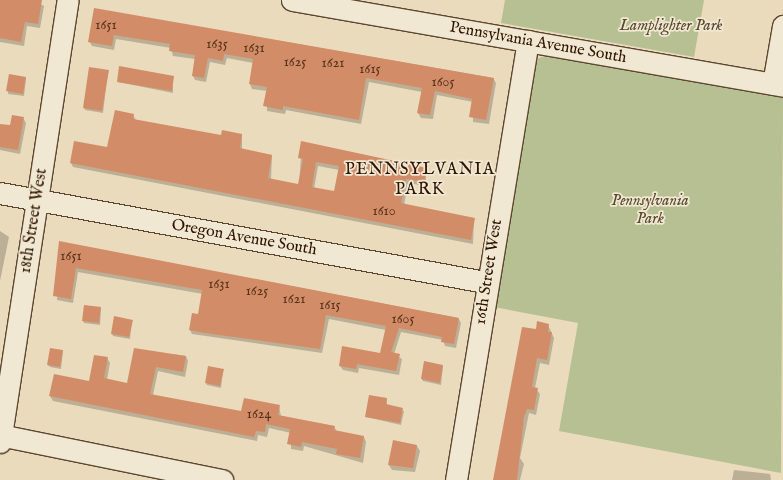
<!DOCTYPE html>
<style>
body{margin:0}
#map{position:relative;width:783px;height:480px;overflow:hidden;background:#eadbbc;font-family:"IM FELL English",serif}
div>[style]{position:absolute}
[style*='--x']{left:calc(var(--x)*1px);top:calc(var(--y)*1px);width:calc(var(--w)*1px);rotate:calc(var(--a)*1deg)}
.green>*{inset:0;background:#b6c092}
.shadow>*{inset:0;background:#0003}
.building>*{inset:0;background:#d28d68}
.roads{filter:drop-shadow(1px 0 #5d462f) drop-shadow(-1px 0 #5d462f) drop-shadow(0 1px #5d462f) drop-shadow(0 -1px #5d462f)}
.minor>*{height:21px;margin:-10.5px;padding:0 10.5px;transform-origin:10.5px;border-radius:10.5px;background:#f1e8d3}
span{translate:-50% -50%;white-space:nowrap;text-align:center;line-height:1.15;-webkit-text-stroke:3.5px #f1e8d3;paint-order:stroke}
.number-label{font-size:14px;color:#57321a}
.number-label span{-webkit-text-stroke-width:0}
.park-label{font-size:16px;color:#57482c;font-style:italic}
.street-label{font-size:16px;color:#2e1400}
.neighbourhood-label{font-size:17px;color:#2e1400;letter-spacing:1px}
</style>
<div id="map">
<div class="green">
<div style="clip-path:polygon(505px 0,704px 0,694px 57px,501px 23px)"></div>
<div style="clip-path:polygon(544px 56px,783px 97px,781px 473px,559px 431px,578px 323px,494px 307px,535px 60px)"></div>
</div>
<div class="shadow">
<div style="clip-path:polygon(0 0,33px 0,44px 6px,40px 28px,27px 26px,24px 46px,0 42px)"></div>
<div style="clip-path:polygon(95px 9px,493px 78px,496px 83px,489px 124px,473px 122px,473px 102px,437px 95px,433px 119px,421px 118px,418px 113px,422px 92px,369px 82px,361px 124px,286px 110px,285px 114px,267px 111px,267px 91px,252px 89px,250px 84px,253px 63px,227px 58px,225px 65px,210px 62px,206px 82px,195px 80px,193px 76px,195px 59px,173px 56px,171px 48px,116px 39px,114px 50px,92px 46px,89px 41px)"></div>
<div style="clip-path:polygon(108px 71px,103px 113px,85px 110px,84px 107px)"></div>
<div style="clip-path:polygon(9px 75px,26px 78px,24px 96px,8px 94px)"></div>
<div style="clip-path:polygon(173px 77px,173px 93px,118px 82px)"></div>
<div style="clip-path:polygon(evenodd,133px 115px,136px 120px,222px 136px,242px 134px,242px 150px,272px 155px,271px 180px,299px 185px,302px 142px,426px 168px,426px 186px,408px 183px,404px 205px,474px 219px,473px 244px,73px 167px,71px 163px,108px 148px,133px 115px,318px 166px,339px 170px,335px 193px,314px 189px,318px 166px)"></div>
<div style="clip-path:polygon(23px 118px,26px 123px,20px 154px,0 150px,0 125px,11px 127px)"></div>
<div style="clip-path:polygon(0 231px,9px 237px,0 281px)"></div>
<div style="clip-path:polygon(60px 242px,458px 318px,461px 323px,456px 348px,445px 346px,443px 340px,401px 332px,394px 354px,402px 359px,399px 375px,359px 368px,358px 373px,343px 370px,340px 366px,381px 354px,386px 330px,329px 319px,322px 353px,192px 334px,190px 330px,199px 315px,203px 294px,78px 272px,73px 303px,57px 300px)"></div>
<div style="clip-path:polygon(101px 308px,100px 325px,84px 323px,83px 320px)"></div>
<div style="clip-path:polygon(132px 321px,130px 339px,113px 336px,112px 333px)"></div>
<div style="clip-path:polygon(548px 325px,554px 338px,549px 365px,540px 363px,535px 388px,540px 394px,536px 415px,529px 413px,520px 458px,524px 464px,520px 480px,494px 480px,536px 330px)"></div>
<div style="clip-path:polygon(63px 351px,61px 369px,50px 367px,48px 365px)"></div>
<div style="clip-path:polygon(172px 354px,186px 356px,188px 361px,185px 377px,158px 371px,153px 395px,242px 413px,279px 406px,281px 416px,334px 426px,337px 432px,364px 437px,366px 442px,363px 463px,304px 446px,303px 451px,291px 449px,291px 433px,269px 428px,267px 437px,258px 435px,257px 441px,53px 401px,50px 396px,90px 382px,107px 358px,110px 363px,107px 380px,128px 384px)"></div>
<div style="clip-path:polygon(443px 366px,441px 385px,423px 381px,422px 379px)"></div>
<div style="clip-path:polygon(223px 370px,221px 388px,207px 385px,206px 383px)"></div>
<div style="clip-path:polygon(387px 399px,387px 405px,404px 411px,401px 425px,366px 417px)"></div>
<div style="clip-path:polygon(417px 446px,420px 451px,415px 472px,392px 470px,389px 465px)"></div>
<div style="clip-path:polygon(734px 470px,770px 474px,771px 480px,732px 480px)"></div>
</div>
<div class="building">
<div style="clip-path:polygon(0 0,42px 0,38px 24px,25px 22px,21px 42px,0 38px)"></div>
<div style="clip-path:polygon(94px 8px,494px 78px,486px 120px,469px 117px,472px 99px,435px 91px,430px 115px,417px 113px,422px 88px,366px 78px,359px 120px,283px 106px,283px 110px,263px 106px,267px 87px,249px 84px,253px 59px,224px 54px,223px 61px,208px 58px,204px 78px,192px 76px,195px 55px,169px 51px,170px 44px,114px 35px,112px 46px,88px 42px)"></div>
<div style="clip-path:polygon(119px 66px,174px 76px,172px 91px,117px 82px)"></div>
<div style="clip-path:polygon(89px 67px,109px 70px,102px 111px,83px 108px)"></div>
<div style="clip-path:polygon(9px 74px,26px 77px,23px 94px,6px 91px)"></div>
<div style="clip-path:polygon(evenodd,115px 110px,134px 114px,133px 119px,221px 135px,222px 130px,242px 134px,240px 148px,272px 155px,268px 178px,298px 184px,303px 159px,298px 158px,301px 141px,427px 168px,424px 182px,406px 179px,401px 203px,475px 218px,471px 240px,70px 163px,74px 141px,107px 147px,115px 110px,316px 162px,339px 166px,334px 191px,312px 187px,316px 162px)"></div>
<div style="clip-path:polygon(12px 115px,24px 117px,18px 150px,0 147px,0 124px,10px 125px)"></div>
<div style="clip-path:polygon(59px 241px,459px 318px,454px 344px,441px 342px,442px 337px,399px 328px,391px 352px,400px 354px,396px 371px,357px 364px,356px 369px,339px 366px,342px 346px,380px 353px,386px 326px,326px 315px,320px 349px,205px 333px,189px 330px,192px 313px,198px 314px,202px 290px,76px 268px,71px 299px,53px 296px)"></div>
<div style="clip-path:polygon(84px 305px,101px 307px,99px 323px,82px 321px)"></div>
<div style="clip-path:polygon(114px 316px,133px 320px,129px 337px,111px 334px)"></div>
<div style="clip-path:polygon(537px 321px,549px 324px,548px 332px,552px 332px,547px 360px,537px 358px,532px 387px,538px 388px,534px 410px,527px 409px,524px 417px,517px 480px,493px 480px,522px 327px,536px 329px)"></div>
<div style="clip-path:polygon(50px 348px,63px 350px,60px 367px,47px 365px)"></div>
<div style="clip-path:polygon(134px 348px,186px 356px,183px 372px,156px 367px,150px 394px,241px 411px,244px 398px,280px 405px,278px 415px,335px 426px,334px 430px,364px 436px,360px 458px,336px 454px,337px 449px,302px 442px,301px 447px,287px 444px,290px 429px,266px 424px,265px 432px,256px 431px,254px 437px,49px 396px,54px 374px,89px 381px,94px 355px,108px 357px,104px 378px,127px 383px)"></div>
<div style="clip-path:polygon(424px 361px,443px 365px,440px 383px,421px 379px)"></div>
<div style="clip-path:polygon(208px 366px,224px 369px,220px 386px,205px 383px)"></div>
<div style="clip-path:polygon(369px 395px,387px 398px,386px 404px,403px 408px,400px 423px,365px 417px)"></div>
<div style="clip-path:polygon(393px 440px,417px 445px,413px 468px,388px 465px)"></div>
</div>
<div class="roads">
<div class="minor">
<div style="--x:292;--y:0;--w:498;--a:9.9"></div>
<div style="--x:773;--y:84;--w:59;--a:-80.2"></div>
<div style="--x:0;--y:193;--w:495;--a:10.4"></div>
<div style="--x:0;--y:435;--w:227;--a:11.5"></div>
<div style="--x:0;--y:442;--w:447;--a:-81.3"></div>
<div style="--x:456;--y:480;--w:445;--a:-80.7"></div>
</div>
</div>
<div class="number-label">
<span style="left:106px;top:25px">1651</span>
<span style="left:217px;top:44px">1635</span>
<span style="left:254px;top:48px">1631</span>
<span style="left:295px;top:62px">1625</span>
<span style="left:333px;top:63px">1621</span>
<span style="left:370px;top:69px">1615</span>
<span style="left:443px;top:82px">1605</span>
<span style="left:384px;top:211px">1610</span>
<span style="left:71px;top:256px">1651</span>
<span style="left:219px;top:284px">1631</span>
<span style="left:257px;top:291px">1625</span>
<span style="left:294px;top:299px">1621</span>
<span style="left:330px;top:305px">1615</span>
<span style="left:403px;top:319px">1605</span>
<span style="left:259px;top:414px">1624</span>
</div>
<div class="park-label">
<span style="left:671px;top:26px">Lamplighter Park</span>
<span style="left:650px;top:210px">Pennsylvania<br>Park</span>
</div>
<div class="street-label">
<span style="left:538px;top:43px;rotate:10deg">Pennsylvania Avenue South</span>
<span style="left:34px;top:221px;rotate:-81deg">18th Street West</span>
<span style="left:244px;top:238px;rotate:10deg">Oregon Avenue South</span>
<span style="left:489px;top:272px;rotate:-81deg">16th Street West</span>
</div>
<div class="neighbourhood-label">
<span style="left:420px;top:180px">PENNSYLVANIA<br>PARK</span>
</div>
</div>
